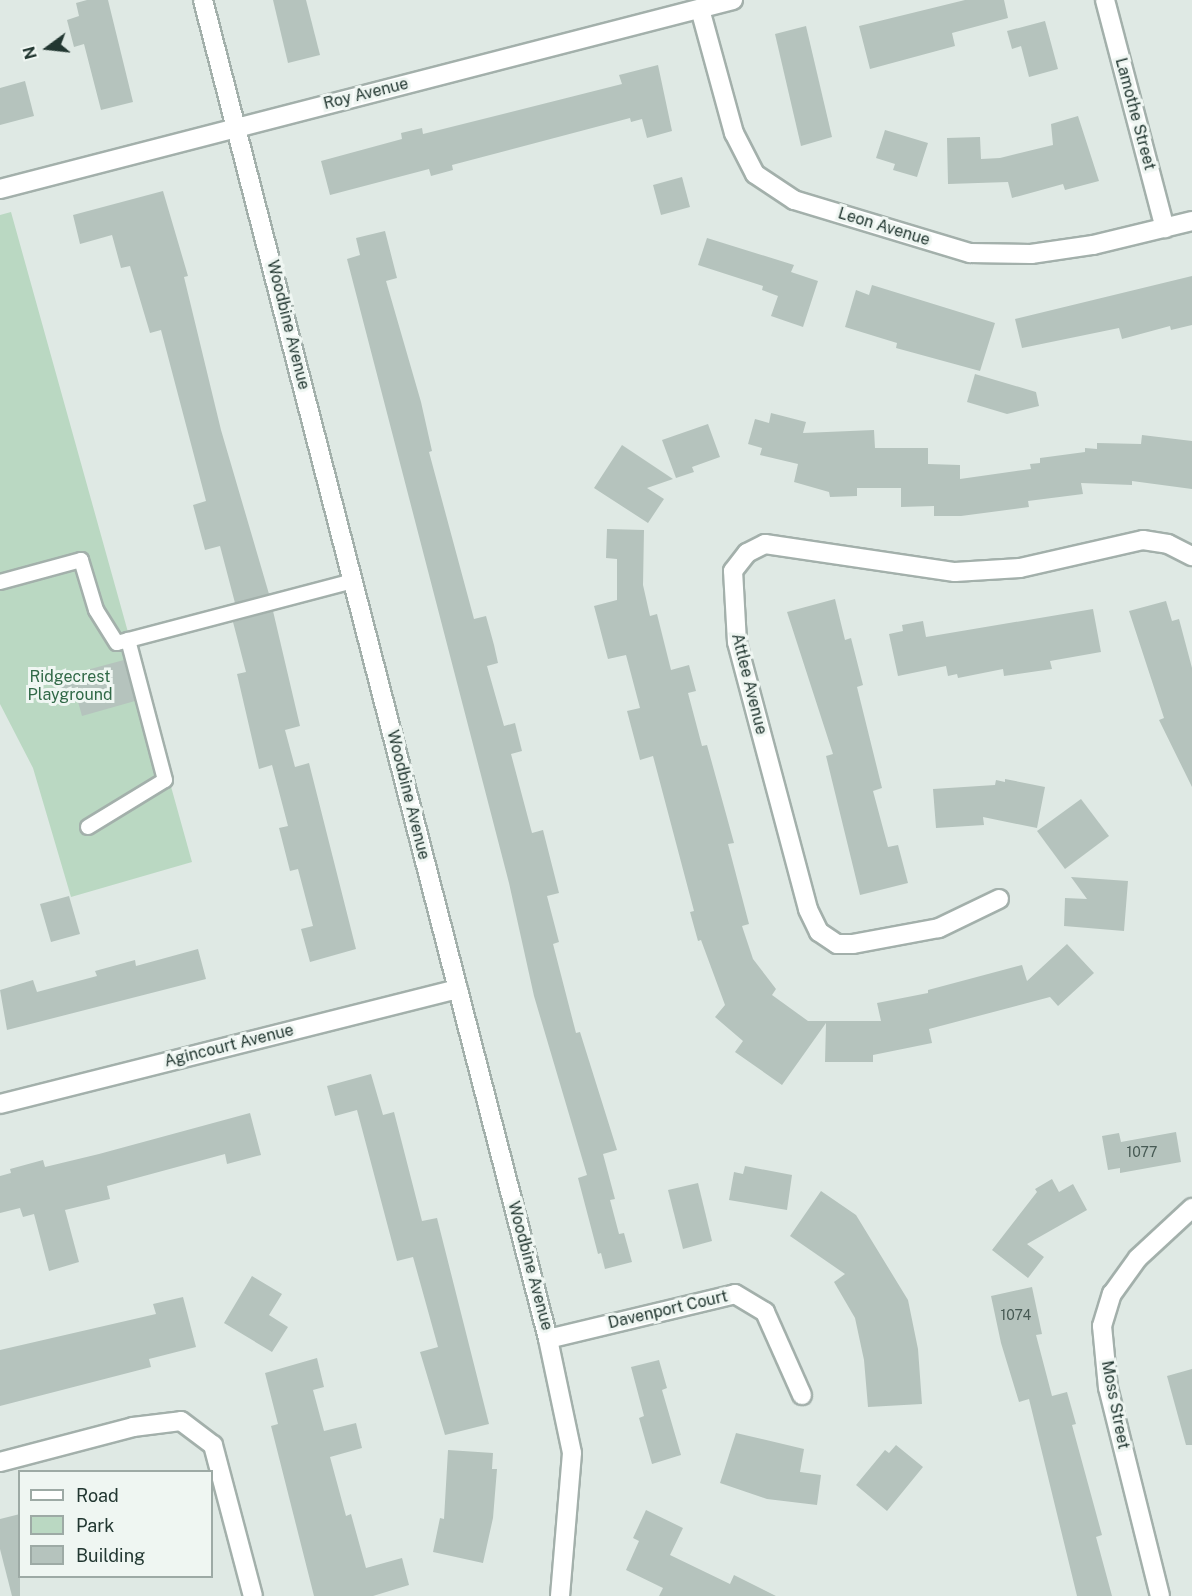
<!DOCTYPE html>
<style>
body{margin:0}
#map{position:relative;width:1192px;height:1596px;overflow:hidden;background:#dfe9e4;font-family:"Public Sans",sans-serif}
div>[style]{position:absolute}
[style*='--x']{left:calc(var(--x)*1px);top:calc(var(--y)*1px);width:calc(var(--w)*1px);rotate:calc(var(--a)*1deg)}
.green>*{inset:0;background:#bad8c2}
.building>*{inset:0;background:#b5c3bd}
.roads{filter:drop-shadow(2px 0 #a3b0ab) drop-shadow(-2px 0 #a3b0ab) drop-shadow(0 2px #a3b0ab) drop-shadow(0 -2px #a3b0ab)}
.service>*{height:14px;margin:-7px;padding:0 7px;transform-origin:7px;border-radius:7px;background:#fff}
.minor>*{height:18px;margin:-9px;padding:0 9px;transform-origin:9px;border-radius:9px;background:#fff}
.tertiary>*{height:18px;margin:-9px;padding:0 9px;transform-origin:9px;border-radius:9px;background:#fff}
span{translate:-50% -50%;white-space:nowrap;text-align:center;line-height:1.15;-webkit-text-stroke:6px #eff6f2;paint-order:stroke}
.number-label{font-size:14px;color:#475a54}
.number-label span{-webkit-text-stroke-width:0}
.street-label{font-size:16px;color:#223731}
.park-label{font-size:16px;color:#316947}
.legend{position:absolute;left:18px;top:1470px;width:195px;height:108px;box-sizing:border-box;background:#eff6f2;border:2px solid #9daaa5;margin:0;padding:8px 10px;list-style:none;font-size:18px;color:#223731}
.legend li{display:flex;align-items:center;gap:12px;height:30px}
.legend b{width:30px;border:2px solid #9daaa5}
.north{position:absolute;left:18px;top:18px;width:60px;height:60px;-webkit-text-stroke:4px #eff6f2;paint-order:stroke;rotate:255deg;font-size:16px;font-weight:700;line-height:24px;text-align:center;color:#223731}
.north::after{content:'';display:block;margin:auto;width:21px;height:27px;background:#223731;clip-path:polygon(50% 0,100% 100%,50% 72%,0 100%)}
</style>
<div id="map">
<div class="green">
<div style="clip-path:polygon(11px 212px,192px 862px,71px 897px,33px 768px,0 704px,0 215px)"></div>
</div>
<div class="building">
<div style="clip-path:polygon(87px 0,108px 0,133px 102px,101px 110px,84px 44px,74px 47px,67px 20px,79px 16px,76px 3px)"></div>
<div style="clip-path:polygon(273px 0,306px 0,320px 55px,288px 63px)"></div>
<div style="clip-path:polygon(965px 0,1004px 0,1008px 18px,952px 33px,955px 46px,870px 69px,859px 26px)"></div>
<div style="clip-path:polygon(1045px 21px,1058px 69px,1029px 77px,1021px 46px,1012px 49px,1007px 31px)"></div>
<div style="clip-path:polygon(806px 26px,832px 137px,801px 146px,775px 34px)"></div>
<div style="clip-path:polygon(658px 65px,672px 131px,647px 138px,642px 119px,631px 122px,630px 118px,452px 165px,453px 170px,431px 176px,429px 169px,330px 195px,321px 161px,402px 139px,401px 133px,422px 128px,423px 134px,622px 84px,619px 75px)"></div>
<div style="clip-path:polygon(25px 81px,34px 116px,0 125px,0 88px)"></div>
<div style="clip-path:polygon(1078px 116px,1099px 181px,1065px 190px,1063px 184px,1012px 198px,1008px 182px,948px 184px,947px 138px,980px 137px,981px 159px,1000px 158px,1053px 145px,1051px 124px)"></div>
<div style="clip-path:polygon(885px 130px,928px 143px,917px 177px,893px 170px,895px 164px,876px 158px)"></div>
<div style="clip-path:polygon(682px 177px,690px 207px,661px 215px,653px 185px)"></div>
<div style="clip-path:polygon(163px 191px,188px 276px,184px 277px,221px 430px,269px 594px,235px 603px,220px 546px,205px 550px,193px 505px,206px 501px,161px 330px,150px 333px,130px 266px,121px 268px,112px 235px,80px 244px,73px 215px)"></div>
<div style="clip-path:polygon(385px 231px,397px 278px,386px 281px,421px 402px,432px 451px,429px 452px,474px 619px,486px 616px,494px 645px,498px 663px,487px 666px,504px 726px,515px 723px,522px 751px,511px 754px,532px 833px,543px 830px,559px 893px,547px 896px,559px 942px,553px 944px,576px 1033px,580px 1032px,617px 1150px,603px 1154px,615px 1199px,610px 1200px,619px 1234px,624px 1233px,632px 1262px,605px 1269px,601px 1253px,598px 1254px,578px 1178px,587px 1175px,534px 996px,509px 883px,347px 259px,360px 255px,356px 238px)"></div>
<div style="clip-path:polygon(707px 238px,794px 265px,791px 272px,818px 281px,803px 327px,771px 316px,778px 296px,762px 290px,763px 286px,698px 265px)"></div>
<div style="clip-path:polygon(1192px 276px,1192px 325px,1171px 330px,1170px 326px,1122px 339px,1119px 328px,1022px 348px,1015px 319px)"></div>
<div style="clip-path:polygon(872px 285px,995px 323px,980px 371px,896px 348px,897px 343px,845px 327px,856px 290px,869px 295px)"></div>
<div style="clip-path:polygon(975px 374px,1036px 392px,1039px 406px,1007px 414px,967px 402px)"></div>
<div style="clip-path:polygon(771px 413px,806px 422px,803px 433px,874px 430px,875px 448px,928px 448px,928px 464px,960px 465px,960px 479px,1031px 469px,1030px 464px,1040px 463px,1040px 458px,1085px 452px,1085px 448px,1097px 449px,1097px 443px,1141px 444px,1142px 435px,1192px 441px,1192px 489px,1132px 481px,1132px 485px,1081px 483px,1083px 494px,1028px 501px,1029px 507px,961px 516px,934px 516px,934px 506px,901px 507px,901px 488px,857px 488px,857px 496px,830px 497px,829px 492px,794px 482px,798px 464px,760px 455px,762px 448px,748px 444px,755px 419px,769px 423px)"></div>
<div style="clip-path:polygon(708px 424px,720px 457px,692px 467px,694px 472px,676px 478px,662px 440px)"></div>
<div style="clip-path:polygon(622px 445px,673px 479px,647px 488px,664px 499px,648px 523px,594px 488px)"></div>
<div style="clip-path:polygon(607px 529px,644px 530px,643px 585px,650px 616px,657px 614px,671px 670px,689px 665px,696px 691px,688px 693px,702px 746px,707px 745px,734px 843px,728px 844px,749px 924px,742px 926px,753px 959px,776px 989px,772px 995px,808px 1021px,881px 1021px,877px 1003px,928px 993px,928px 990px,1022px 965px,1027px 981px,1067px 944px,1094px 973px,1058px 1006px,1050px 997px,929px 1029px,932px 1043px,873px 1055px,873px 1062px,825px 1062px,826px 1023px,782px 1085px,735px 1052px,743px 1041px,715px 1017px,725px 1005px,701px 940px,698px 941px,690px 912px,694px 911px,653px 756px,640px 760px,627px 711px,640px 708px,626px 655px,608px 659px,594px 606px,617px 600px,617px 559px,606px 558px)"></div>
<div style="clip-path:polygon(835px 599px,845px 640px,851px 638px,863px 685px,857px 687px,882px 788px,873px 791px,888px 847px,898px 845px,908px 883px,860px 895px,826px 756px,833px 754px,787px 612px)"></div>
<div style="clip-path:polygon(1166px 601px,1172px 621px,1179px 619px,1192px 668px,1192px 787px,1159px 720px,1164px 718px,1129px 611px)"></div>
<div style="clip-path:polygon(1093px 609px,1101px 652px,1050px 661px,1052px 669px,1004px 676px,1003px 669px,958px 678px,957px 674px,948px 676px,946px 666px,898px 676px,889px 634px,903px 631px,902px 625px,923px 621px,926px 637px)"></div>
<div style="clip-path:polygon(273px 611px,300px 726px,285px 730px,295px 767px,309px 763px,356px 949px,310px 962px,301px 929px,313px 926px,298px 869px,290px 871px,279px 828px,288px 826px,272px 765px,259px 769px,237px 674px,246px 672px,233px 622px)"></div>
<div style="clip-path:polygon(124px 660px,135px 701px,82px 716px,75px 691px,62px 695px,57px 678px)"></div>
<div style="clip-path:polygon(1005px 779px,1045px 787px,1037px 828px,983px 817px,984px 825px,936px 828px,933px 789px,995px 785px,996px 780px,1005px 782px)"></div>
<div style="clip-path:polygon(1081px 799px,1109px 836px,1065px 869px,1037px 831px)"></div>
<div style="clip-path:polygon(1071px 877px,1128px 881px,1124px 931px,1064px 926px,1065px 898px,1087px 899px)"></div>
<div style="clip-path:polygon(69px 896px,80px 934px,51px 942px,40px 904px)"></div>
<div style="clip-path:polygon(198px 949px,206px 979px,7px 1030px,0 990px,33px 980px,37px 992px,97px 976px,95px 971px,135px 960px,136px 966px)"></div>
<div style="clip-path:polygon(371px 1074px,383px 1115px,394px 1112px,422px 1221px,437px 1218px,489px 1424px,445px 1435px,420px 1352px,438px 1347px,413px 1257px,397px 1261px,357px 1110px,335px 1116px,327px 1086px)"></div>
<div style="clip-path:polygon(250px 1113px,261px 1155px,227px 1164px,225px 1154px,107px 1186px,110px 1199px,65px 1210px,79px 1262px,49px 1271px,34px 1214px,23px 1217px,20px 1208px,0 1213px,0 1176px,11px 1173px,10px 1169px,43px 1160px,45px 1167px,99px 1154px)"></div>
<div style="clip-path:polygon(1176px 1132px,1181px 1162px,1120px 1173px,1120px 1168px,1108px 1170px,1102px 1136px,1119px 1133px,1121px 1142px)"></div>
<div style="clip-path:polygon(745px 1166px,792px 1175px,787px 1210px,729px 1200px,734px 1172px,743px 1174px)"></div>
<div style="clip-path:polygon(1052px 1179px,1059px 1192px,1073px 1184px,1087px 1210px,1027px 1244px,1044px 1257px,1028px 1278px,992px 1250px,1037px 1192px,1035px 1189px)"></div>
<div style="clip-path:polygon(698px 1183px,712px 1241px,683px 1249px,668px 1190px)"></div>
<div style="clip-path:polygon(821px 1191px,856px 1215px,908px 1300px,918px 1349px,922px 1404px,868px 1407px,864px 1360px,855px 1318px,834px 1282px,845px 1274px,790px 1236px)"></div>
<div style="clip-path:polygon(252px 1276px,282px 1294px,269px 1315px,288px 1327px,272px 1352px,224px 1323px)"></div>
<div style="clip-path:polygon(1032px 1287px,1042px 1334px,1036px 1335px,1052px 1396px,1067px 1392px,1076px 1424px,1072px 1425px,1102px 1535px,1096px 1537px,1112px 1596px,1077px 1596px,1029px 1399px,1019px 1402px,1001px 1343px,991px 1296px)"></div>
<div style="clip-path:polygon(183px 1297px,196px 1347px,149px 1359px,151px 1367px,0 1406px,0 1350px,156px 1314px,153px 1304px)"></div>
<div style="clip-path:polygon(317px 1358px,324px 1387px,313px 1390px,324px 1431px,356px 1423px,362px 1448px,330px 1457px,346px 1516px,351px 1514px,366px 1568px,402px 1558px,409px 1585px,373px 1596px,314px 1596px,271px 1426px,278px 1424px,265px 1373px)"></div>
<div style="clip-path:polygon(659px 1360px,667px 1388px,662px 1390px,681px 1455px,652px 1464px,639px 1418px,644px 1416px,631px 1367px)"></div>
<div style="clip-path:polygon(1192px 1369px,1192px 1445px,1186px 1445px,1167px 1376px)"></div>
<div style="clip-path:polygon(736px 1433px,804px 1449px,800px 1472px,821px 1475px,817px 1505px,767px 1499px,720px 1483px)"></div>
<div style="clip-path:polygon(896px 1445px,923px 1467px,887px 1511px,856px 1485px,885px 1450px,889px 1453px)"></div>
<div style="clip-path:polygon(448px 1450px,493px 1453px,492px 1469px,497px 1469px,493px 1518px,483px 1563px,433px 1552px,440px 1518px,444px 1519px)"></div>
<div style="clip-path:polygon(646px 1510px,683px 1528px,670px 1555px,730px 1584px,734px 1575px,776px 1596px,659px 1596px,663px 1588px,626px 1570px,639px 1541px,633px 1538px)"></div>
<div style="clip-path:polygon(20px 1514px,20px 1596px,12px 1596px,0 1549px,0 1519px)"></div>
</div>
<div class="roads">
<div class="service">
<div style="--x:0;--y:582;--w:84;--a:-15.2"></div>
<div style="--x:81;--y:560;--w:52;--a:73.3"></div>
<div style="--x:96;--y:610;--w:39;--a:58"></div>
<div style="--x:117;--y:643;--w:244;--a:-14.7"></div>
<div style="--x:88;--y:827;--w:90;--a:-31.4"></div>
<div style="--x:165;--y:780;--w:145;--a:-104.8"></div>
</div>
<div class="minor">
<div style="--x:1105;--y:0;--w:236;--a:75.3"></div>
<div style="--x:700;--y:9;--w:129;--a:74.7"></div>
<div style="--x:734;--y:133;--w:46;--a:62.9"></div>
<div style="--x:755;--y:174;--w:47;--a:33.7"></div>
<div style="--x:794;--y:200;--w:184;--a:16.8"></div>
<div style="--x:970;--y:253;--w:61;--a:0.9"></div>
<div style="--x:1031;--y:254;--w:63;--a:-8.3"></div>
<div style="--x:1093;--y:245;--w:102;--a:-13.6"></div>
<div style="--x:0;--y:189;--w:757;--a:-14.46"></div>
<div style="--x:999;--y:899;--w:67;--a:154.2"></div>
<div style="--x:939;--y:928;--w:87;--a:169.5"></div>
<div style="--x:853;--y:944;--w:16;--a:180"></div>
<div style="--x:837;--y:944;--w:22;--a:-146"></div>
<div style="--x:819;--y:932;--w:25;--a:-116"></div>
<div style="--x:808;--y:909;--w:276;--a:-104.9"></div>
<div style="--x:737;--y:642;--w:71;--a:-93.2"></div>
<div style="--x:733;--y:571;--w:23;--a:-52"></div>
<div style="--x:747;--y:553;--w:20;--a:-27"></div>
<div style="--x:765;--y:544;--w:192;--a:8.4"></div>
<div style="--x:955;--y:572;--w:65;--a:-3.5"></div>
<div style="--x:1020;--y:568;--w:126;--a:-12.8"></div>
<div style="--x:1143;--y:540;--w:25;--a:9"></div>
<div style="--x:1168;--y:544;--w:27;--a:27"></div>
<div style="--x:0;--y:1104;--w:472;--a:-14.1"></div>
<div style="--x:548;--y:1339;--w:192;--a:-13.5"></div>
<div style="--x:735;--y:1294;--w:35;--a:31"></div>
<div style="--x:765;--y:1312;--w:91;--a:66"></div>
<div style="--x:0;--y:1462;--w:138;--a:-14.7"></div>
<div style="--x:133;--y:1427;--w:48;--a:-7.1"></div>
<div style="--x:181;--y:1421;--w:40;--a:37"></div>
<div style="--x:213;--y:1445;--w:156;--a:75.2"></div>
<div style="--x:1160;--y:1596;--w:214;--a:-104"></div>
<div style="--x:1108;--y:1388;--w:62;--a:-95.5"></div>
<div style="--x:1102;--y:1326;--w:34;--a:-73"></div>
<div style="--x:1112;--y:1294;--w:44;--a:-54.2"></div>
<div style="--x:1138;--y:1258;--w:74;--a:-42.8"></div>
</div>
<div class="tertiary">
<div style="--x:203;--y:0;--w:1383;--a:75.55"></div>
<div style="--x:548;--y:1339;--w:116;--a:78.1"></div>
<div style="--x:572;--y:1453;--w:144;--a:94.8"></div>
</div>
</div>
<div class="number-label">
<span style="left:1142px;top:1152px">1077</span>
<span style="left:1016px;top:1315px">1074</span>
</div>
<div class="street-label">
<span style="left:366px;top:94px;rotate:-14deg">Roy Avenue</span>
<span style="left:1135px;top:114px;rotate:75deg">Lamothe Street</span>
<span style="left:884px;top:227px;rotate:17deg">Leon Avenue</span>
<span style="left:288px;top:325px;rotate:76deg">Woodbine Avenue</span>
<span style="left:749px;top:684px;rotate:76deg">Attlee Avenue</span>
<span style="left:408px;top:795px;rotate:76deg">Woodbine Avenue</span>
<span style="left:229px;top:1046px;rotate:-14deg">Agincourt Avenue</span>
<span style="left:530px;top:1266px;rotate:75deg">Woodbine Avenue</span>
<span style="left:668px;top:1310px;rotate:-13deg">Davenport Court</span>
<span style="left:1115px;top:1405px;rotate:79deg">Moss Street</span>
</div>
<div class="park-label">
<span style="left:70px;top:686px">Ridgecrest<br>Playground</span>
</div>
<ul class="legend">
<li><b style="height:8px;background:#fff"></b>Road</li>
<li><b style="height:16px;background:#bad8c2"></b>Park</li>
<li><b style="height:16px;background:#b5c3bd"></b>Building</li>
</ul>
<div class="north">N</div>
</div>
